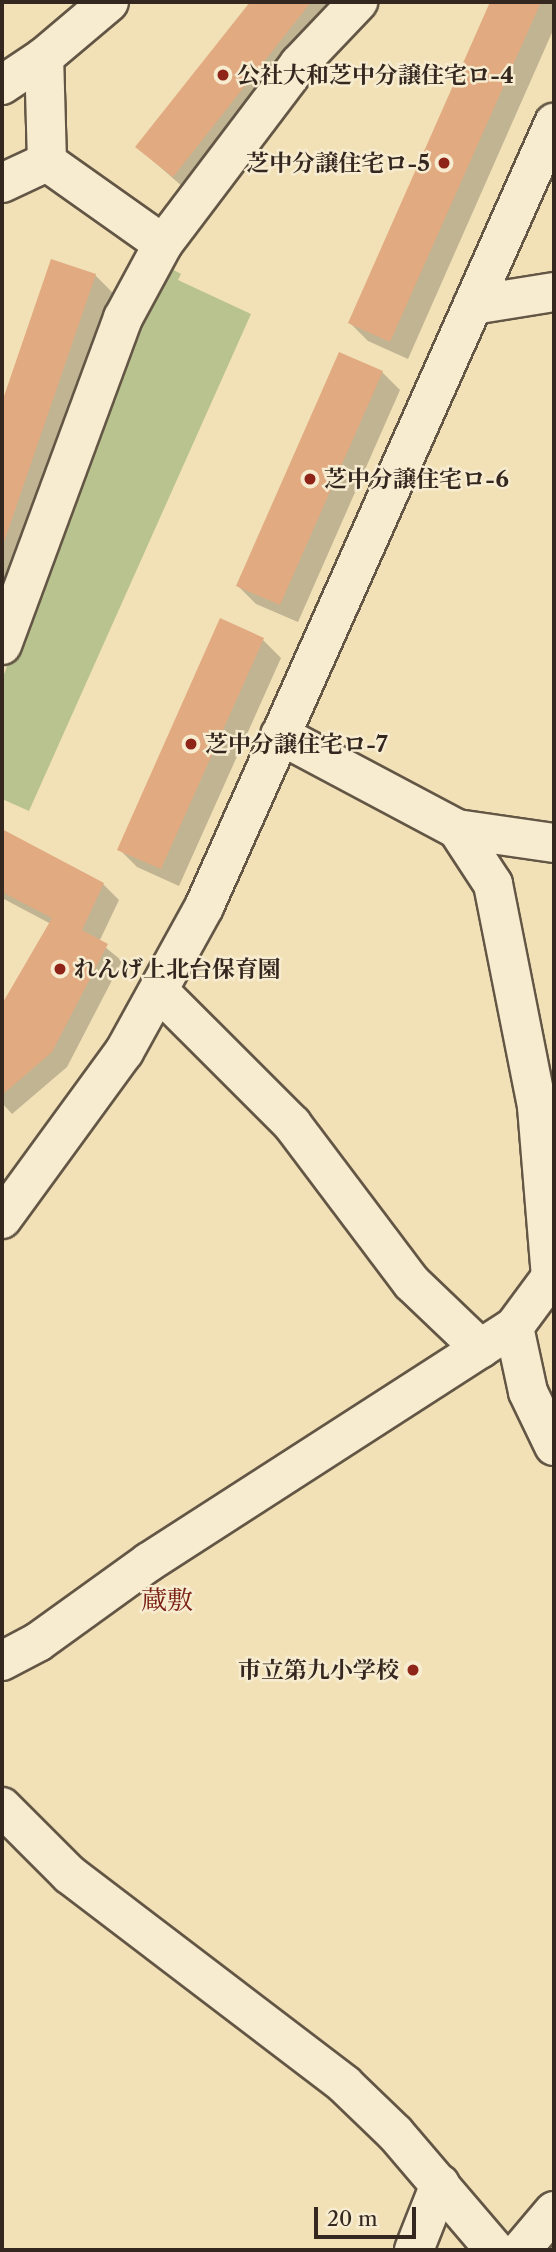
<!DOCTYPE html>
<meta charset="utf-8">
<style>
body{margin:0}
#map{position:relative;width:556px;height:2252px;overflow:hidden;background:#f2e1b7;font-family:"Libre Caslon Text","Noto Serif JP",serif}
div>[style]{position:absolute}
[style*='--x']{left:calc(var(--x)*1px);top:calc(var(--y)*1px);width:calc(var(--w)*1px);rotate:calc(var(--a)*1deg)}
.green>*{inset:0;background:#b9c38f}
.shadow>*{inset:0;background:#0003}
.building>*{inset:0;background:#e1aa80}
.roads{filter:drop-shadow(2px 0 #635645) drop-shadow(-2px 0 #635645) drop-shadow(0 2px #635645) drop-shadow(0 -2px #635645)}
.minor>*{height:38px;margin:-19px;padding:0 19px;transform-origin:19px;border-radius:19px;background:#f7ecd0}
.dots>*{width:19px;height:19px;translate:-50% -50%;box-sizing:border-box;border:4px solid #f7ecd0;border-radius:50%}
span{translate:-50% -50%;white-space:nowrap;text-align:center;line-height:1.15;-webkit-text-stroke:5px #f7ecd0;paint-order:stroke}
.poi-label{font-size:23px;color:#33271f;font-weight:700}
.left{translate:0 -50%;text-align:left}
.right{translate:-100% -50%;text-align:right}
.quarter-label{font-size:26px;color:#7a1f14}
.frame{position:absolute;inset:0;border:4px solid #33271f;pointer-events:none}
.scale{position:absolute;left:314px;top:2207px;width:102px;height:32px;box-sizing:border-box;border:4px solid #33271f;border-top:0;padding-left:9px;font-size:21px;line-height:24px;white-space:nowrap;color:#33271f;-webkit-text-stroke:5px #f7ecd0;paint-order:stroke}
</style>
<div id="map">
<div class="green">
<div style="clip-path:polygon(163px 264px,181px 274px,178px 280px,251px 314px,29px 811px,2px 799px,2px 680px,127px 328px)"></div>
</div>
<div class="shadow">
<div style="clip-path:polygon(252px 2px,343px 2px,191px 194px,137px 147px)"></div>
<div style="clip-path:polygon(492px 2px,554px 2px,554px 28px,408px 359px,368px 341px,350px 323px)"></div>
<div style="clip-path:polygon(52px 261px,95px 275px,113px 293px,2px 618px,2px 407px)"></div>
<div style="clip-path:polygon(382px 372px,400px 390px,298px 622px,256px 604px,238px 586px)"></div>
<div style="clip-path:polygon(221px 621px,263px 640px,281px 658px,179px 886px,137px 867px,119px 849px)"></div>
<div style="clip-path:polygon(2px 831px,103px 884px,119px 900px,99px 942px,122px 961px,67px 1067px,12px 1114px,2px 1103px,2px 1006px,51px 924px,2px 898px)"></div>
</div>
<div class="building">
<div style="clip-path:polygon(250px 2px,311px 2px,173px 177px,135px 147px)"></div>
<div style="clip-path:polygon(490px 2px,541px 2px,390px 342px,348px 323px)"></div>
<div style="clip-path:polygon(51px 259px,96px 274px,2px 548px,2px 402px)"></div>
<div style="clip-path:polygon(339px 352px,383px 371px,280px 605px,236px 586px)"></div>
<div style="clip-path:polygon(220px 618px,264px 638px,161px 869px,117px 850px)"></div>
<div style="clip-path:polygon(2px 829px,104px 883px,82px 930px,108px 944px,52px 1052px,2px 1095px,2px 1004px,52px 918px,2px 892px)"></div>
</div>
<div class="roads">
<div class="minor">
<div style="--x:2;--y:85;--w:50;--a:-33.7"></div>
<div style="--x:44;--y:57;--w:85;--a:-40.2"></div>
<div style="--x:47;--y:162;--w:142;--a:35.3"></div>
<div style="--x:2;--y:183;--w:50;--a:-25"></div>
<div style="--x:47;--y:162;--w:105;--a:-91.6"></div>
<div style="--x:473;--y:305;--w:82;--a:-9.1"></div>
<div style="--x:2;--y:645;--w:349;--a:-69.7"></div>
<div style="--x:123;--y:318;--w:84;--a:-61.6"></div>
<div style="--x:163;--y:244;--w:226;--a:-52.9"></div>
<div style="--x:299;--y:64;--w:86;--a:-46.4"></div>
<div style="--x:280;--y:735;--w:200;--a:28"></div>
<div style="--x:457;--y:829;--w:98;--a:8.2"></div>
<div style="--x:457;--y:829;--w:66;--a:56.8"></div>
<div style="--x:493;--y:884;--w:227;--a:78.8"></div>
<div style="--x:537;--y:1107;--w:171;--a:85.3"></div>
<div style="--x:160;--y:992;--w:187;--a:45"></div>
<div style="--x:292;--y:1124;--w:199;--a:53"></div>
<div style="--x:412;--y:1283;--w:95;--a:43.7"></div>
<div style="--x:2;--y:1219;--w:207;--a:-53.9"></div>
<div style="--x:124;--y:1052;--w:166;--a:-61.1"></div>
<div style="--x:204;--y:907;--w:859;--a:-65.94"></div>
<div style="--x:514;--y:1327;--w:66;--a:77.8"></div>
<div style="--x:528;--y:1392;--w:60;--a:64.3"></div>
<div style="--x:2;--y:1661;--w:41;--a:-27.8"></div>
<div style="--x:38;--y:1642;--w:137;--a:-35.8"></div>
<div style="--x:149;--y:1562;--w:434;--a:-32.8"></div>
<div style="--x:514;--y:1327;--w:67;--a:-53.5"></div>
<div style="--x:2;--y:1807;--w:96;--a:45"></div>
<div style="--x:70;--y:1875;--w:345;--a:37.3"></div>
<div style="--x:344;--y:2084;--w:71;--a:43.9"></div>
<div style="--x:395;--y:2133;--w:154;--a:49.5"></div>
<div style="--x:414;--y:2250;--w:71;--a:-68.5"></div>
<div style="--x:521;--y:2250;--w:51;--a:-49.8"></div>
</div>
</div>
<div class="dots">
<div style="left:223px;top:75px;background:#8f2418"></div>
<div style="left:444px;top:163px;background:#8f2418"></div>
<div style="left:310px;top:479px;background:#8f2418"></div>
<div style="left:191px;top:744px;background:#8f2418"></div>
<div style="left:60px;top:969px;background:#8f2418"></div>
<div style="left:413px;top:1670px;background:#8f2418"></div>
</div>
<div class="poi-label">
<span class="left" style="left:237px;top:75px">公社大和芝中分譲住宅ロ-4</span>
<span class="right" style="left:430px;top:163px">芝中分譲住宅ロ-5</span>
<span class="left" style="left:324px;top:479px">芝中分譲住宅ロ-6</span>
<span class="left" style="left:205px;top:744px">芝中分譲住宅ロ-7</span>
<span class="left" style="left:74px;top:969px">れんげ上北台保育園</span>
<span class="right" style="left:399px;top:1670px">市立第九小学校</span>
</div>
<div class="quarter-label">
<span style="left:167px;top:1601px">蔵敷</span>
</div>
<div class="frame"></div>
<div class="scale">20 m</div>
</div>
